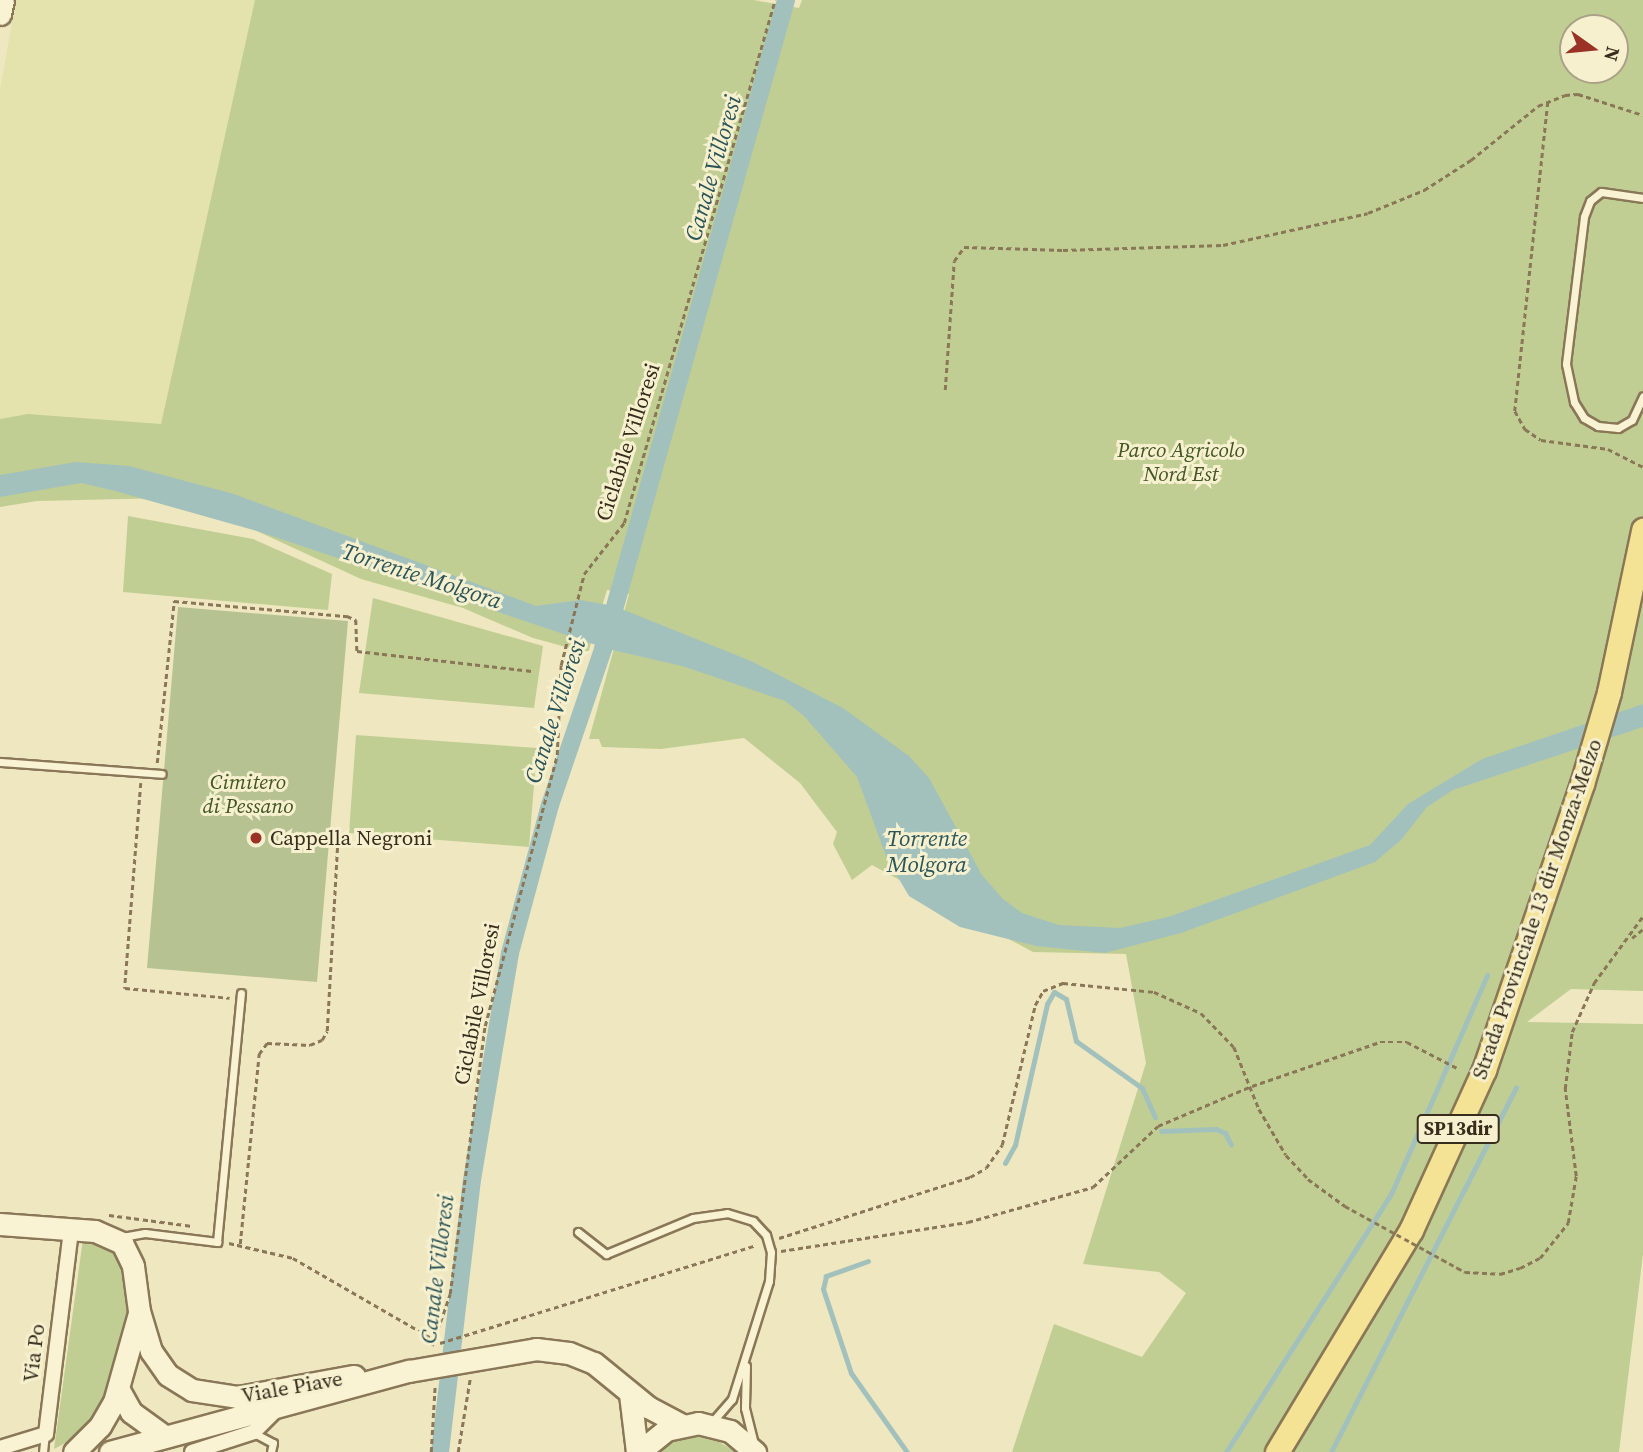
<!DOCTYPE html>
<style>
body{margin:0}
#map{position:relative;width:1643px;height:1452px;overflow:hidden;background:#efe7c0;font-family:"Source Serif 4",serif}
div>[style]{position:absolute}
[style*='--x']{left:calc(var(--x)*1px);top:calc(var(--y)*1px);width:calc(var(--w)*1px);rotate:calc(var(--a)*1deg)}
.farmland>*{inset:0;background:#e5e3ad}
.green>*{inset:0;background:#c0ce93}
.cemetery>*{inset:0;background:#b7c293}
.water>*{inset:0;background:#a3c1bc}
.stream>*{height:5px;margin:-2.5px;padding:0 2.5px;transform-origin:2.5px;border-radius:2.5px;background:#a3c1bc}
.canal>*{height:18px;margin:-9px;padding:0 9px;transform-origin:9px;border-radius:9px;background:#a3c1bc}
.path>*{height:2.5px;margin-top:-1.25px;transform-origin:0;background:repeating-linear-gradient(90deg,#897757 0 5px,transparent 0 8.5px)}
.roads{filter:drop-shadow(2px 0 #897757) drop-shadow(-2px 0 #897757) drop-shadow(0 2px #897757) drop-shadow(0 -2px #897757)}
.lane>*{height:7px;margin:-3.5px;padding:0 3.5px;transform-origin:3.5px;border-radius:3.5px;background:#faf3d3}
.street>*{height:14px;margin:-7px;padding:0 7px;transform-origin:7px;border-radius:7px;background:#faf3d3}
.secondary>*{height:21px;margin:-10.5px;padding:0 10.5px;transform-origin:10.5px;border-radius:10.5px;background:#faf3d3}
.primary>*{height:23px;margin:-11.5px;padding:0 11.5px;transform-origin:11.5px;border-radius:11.5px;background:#f4e295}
.path-bridge>*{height:2.5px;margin-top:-1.25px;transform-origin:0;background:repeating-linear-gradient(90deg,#897757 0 5px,transparent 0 8.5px)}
.dots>*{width:19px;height:19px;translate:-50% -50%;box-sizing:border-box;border:4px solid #f6f0cf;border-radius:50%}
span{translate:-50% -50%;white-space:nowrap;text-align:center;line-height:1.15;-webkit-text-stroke:6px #f6f0cf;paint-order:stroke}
.shield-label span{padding:2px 5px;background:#f6f0cf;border:2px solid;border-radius:5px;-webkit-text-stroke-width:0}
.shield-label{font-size:19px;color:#382d1c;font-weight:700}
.street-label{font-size:21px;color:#382d1c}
.park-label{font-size:21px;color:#425522;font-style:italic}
.poi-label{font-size:21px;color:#382d1c}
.left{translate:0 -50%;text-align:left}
.water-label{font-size:23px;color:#2b5558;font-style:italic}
.north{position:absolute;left:1559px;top:14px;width:70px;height:70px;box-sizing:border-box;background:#f6f0cf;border:2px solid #aaa287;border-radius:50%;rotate:105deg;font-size:19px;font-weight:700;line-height:28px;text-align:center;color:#382d1c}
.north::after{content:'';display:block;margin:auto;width:24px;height:32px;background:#9a3225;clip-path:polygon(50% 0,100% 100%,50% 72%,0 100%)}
</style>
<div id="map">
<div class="farmland">
<div style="clip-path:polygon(16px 0,760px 0,618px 515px,0 419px,0 90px)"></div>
</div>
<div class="green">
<div style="clip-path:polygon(evenodd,255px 0,753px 0,799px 8px,802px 0,1643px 0,1643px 991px,1571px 989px,1527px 1022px,1643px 1024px,1643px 1254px,1619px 1452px,1012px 1452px,1054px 1324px,1142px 1357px,1186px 1293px,1159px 1272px,1083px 1264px,1146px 1063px,1126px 954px,1033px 952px,872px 865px,852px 880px,833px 844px,837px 832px,800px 783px,744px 738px,661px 749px,602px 747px,599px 739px,589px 739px,629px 594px,607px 590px,588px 653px,533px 638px,463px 608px,361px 579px,211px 510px,166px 498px,37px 501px,0 507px,0 419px,28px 414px,161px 424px,255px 0,1573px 28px,1615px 28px,1615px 70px,1573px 70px,1573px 28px)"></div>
<div style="clip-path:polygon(128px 516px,253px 539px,332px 574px,328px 610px,123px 592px)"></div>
<div style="clip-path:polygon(373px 598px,543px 646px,534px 708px,359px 693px)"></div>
<div style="clip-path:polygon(356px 735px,537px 748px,529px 847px,349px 833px)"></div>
<div style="clip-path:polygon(83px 1239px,102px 1244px,116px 1256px,125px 1278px,129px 1312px,125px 1339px,99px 1415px,77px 1437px,54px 1449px)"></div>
<div style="clip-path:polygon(698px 1437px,719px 1442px,736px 1452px,658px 1452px,676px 1441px)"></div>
</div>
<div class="cemetery">
<div style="clip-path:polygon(178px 607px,348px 621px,317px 982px,147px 968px)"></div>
</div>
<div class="water">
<div style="clip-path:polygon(76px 462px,129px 466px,234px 494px,536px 606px,580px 600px,614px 606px,751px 661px,843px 708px,909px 756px,929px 778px,982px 875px,1003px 899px,1022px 913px,1059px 925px,1120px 928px,1168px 917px,1370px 845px,1408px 804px,1482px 759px,1643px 704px,1643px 727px,1453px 790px,1427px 807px,1401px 840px,1375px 862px,1181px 933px,1105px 953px,1036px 946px,960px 927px,909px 896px,887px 859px,857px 777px,804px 716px,785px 701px,682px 666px,608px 649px,257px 531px,115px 491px,81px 483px,0 497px,0 475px)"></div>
</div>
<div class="stream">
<div style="--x:1161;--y:1131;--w:55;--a:-2.1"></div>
<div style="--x:1216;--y:1129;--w:10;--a:24"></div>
<div style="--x:1225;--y:1133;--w:13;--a:63"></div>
<div style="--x:1005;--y:1163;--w:21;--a:-61"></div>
<div style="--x:1015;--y:1145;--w:145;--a:-77.2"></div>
<div style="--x:1047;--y:1004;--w:14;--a:-60"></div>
<div style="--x:1054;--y:992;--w:14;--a:30"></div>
<div style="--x:1066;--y:999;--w:43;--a:76.6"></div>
<div style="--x:1076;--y:1041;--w:81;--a:35.5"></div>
<div style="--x:1142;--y:1088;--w:32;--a:66"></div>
<div style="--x:868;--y:1261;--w:45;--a:160.3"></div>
<div style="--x:826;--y:1276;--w:13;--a:103"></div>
<div style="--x:823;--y:1289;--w:89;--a:71.6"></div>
<div style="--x:851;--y:1373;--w:97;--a:54.7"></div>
<div style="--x:1226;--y:1452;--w:306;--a:-57.4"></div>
<div style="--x:1391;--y:1194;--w:239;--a:-66.3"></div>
<div style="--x:1331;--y:1452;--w:409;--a:-63.1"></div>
</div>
<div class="canal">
<div style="--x:440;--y:1452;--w:274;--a:-83.3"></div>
<div style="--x:472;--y:1180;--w:230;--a:-80.5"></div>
<div style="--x:510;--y:953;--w:153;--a:-74.9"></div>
<div style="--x:550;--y:805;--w:165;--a:-71.2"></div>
<div style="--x:603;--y:649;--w:674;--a:-74.25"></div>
</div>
<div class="path">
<div style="--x:1548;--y:102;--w:311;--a:96.1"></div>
<div style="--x:1515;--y:411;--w:21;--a:61"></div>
<div style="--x:1525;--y:429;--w:19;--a:35"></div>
<div style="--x:1541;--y:440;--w:68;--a:7.7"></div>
<div style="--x:1608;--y:449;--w:39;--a:27"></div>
<div style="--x:945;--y:390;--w:129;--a:-86"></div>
<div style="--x:954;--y:261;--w:17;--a:-54"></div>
<div style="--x:964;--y:247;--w:99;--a:1.7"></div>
<div style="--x:1063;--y:250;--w:160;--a:-1.8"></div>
<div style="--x:1223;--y:245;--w:148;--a:-12.4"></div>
<div style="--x:1368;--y:213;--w:61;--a:-22.3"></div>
<div style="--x:1424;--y:190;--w:56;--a:-32.6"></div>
<div style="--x:1471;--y:160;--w:86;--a:-38.9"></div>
<div style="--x:1538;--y:106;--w:29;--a:-22"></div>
<div style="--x:1565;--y:95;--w:13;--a:-4"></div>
<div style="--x:1578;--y:94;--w:68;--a:17.9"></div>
<div style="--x:157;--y:763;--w:163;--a:-84"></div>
<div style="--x:174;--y:601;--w:174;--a:5"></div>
<div style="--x:347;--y:616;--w:10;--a:24"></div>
<div style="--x:356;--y:620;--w:31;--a:88"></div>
<div style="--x:357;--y:651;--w:176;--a:6.5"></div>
<div style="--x:141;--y:783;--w:206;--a:94.5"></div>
<div style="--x:125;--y:988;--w:105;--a:5.4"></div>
<div style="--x:1632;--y:938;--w:14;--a:-39"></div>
<div style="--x:109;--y:1215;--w:84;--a:7.5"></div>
<div style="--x:779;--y:1238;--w:201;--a:-17.7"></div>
<div style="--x:970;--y:1177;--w:18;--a:-29"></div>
<div style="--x:986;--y:1168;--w:28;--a:-55"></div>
<div style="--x:1002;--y:1145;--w:144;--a:-76.7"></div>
<div style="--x:1035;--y:1005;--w:16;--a:-60"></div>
<div style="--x:1043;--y:991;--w:22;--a:-22"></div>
<div style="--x:1063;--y:983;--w:91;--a:5.6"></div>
<div style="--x:1154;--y:992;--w:51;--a:24.1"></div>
<div style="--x:1201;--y:1013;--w:47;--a:45.9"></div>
<div style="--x:1234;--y:1047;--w:67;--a:68"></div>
<div style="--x:1259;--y:1109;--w:53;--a:59.6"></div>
<div style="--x:1286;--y:1155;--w:33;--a:47"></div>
<div style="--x:1308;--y:1179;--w:46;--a:36.1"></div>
<div style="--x:229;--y:1243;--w:66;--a:13.2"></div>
<div style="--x:293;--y:1258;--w:170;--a:30"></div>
<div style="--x:440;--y:1343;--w:331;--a:-17.2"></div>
<div style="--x:240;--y:1244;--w:191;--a:-84.3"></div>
<div style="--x:259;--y:1054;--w:14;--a:-54"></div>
<div style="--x:267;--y:1043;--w:43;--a:2.7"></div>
<div style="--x:310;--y:1045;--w:13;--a:-23"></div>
<div style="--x:322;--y:1040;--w:10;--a:-61"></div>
<div style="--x:327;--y:1031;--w:194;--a:-86.8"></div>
<div style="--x:781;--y:1251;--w:189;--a:-8.8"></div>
<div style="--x:968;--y:1222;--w:130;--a:-15.6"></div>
<div style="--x:1093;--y:1187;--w:89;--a:-43.2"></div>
<div style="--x:1158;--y:1126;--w:102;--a:-23.1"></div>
<div style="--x:1252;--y:1086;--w:135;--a:-19"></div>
<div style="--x:1380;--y:1042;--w:27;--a:0"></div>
<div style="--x:1407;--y:1042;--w:59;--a:27.4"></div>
<div style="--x:1465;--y:1272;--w:35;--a:3"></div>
<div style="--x:1500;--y:1274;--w:21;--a:-17"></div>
<div style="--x:1520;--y:1268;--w:22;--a:-27"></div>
<div style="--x:1540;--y:1258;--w:45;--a:-51.3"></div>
<div style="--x:1568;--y:1223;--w:48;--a:-80.3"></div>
<div style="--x:1576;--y:1176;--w:88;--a:-97.2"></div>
<div style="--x:1565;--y:1089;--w:57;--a:-83"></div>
<div style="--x:1572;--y:1032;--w:54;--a:-65.8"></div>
<div style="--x:1594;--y:983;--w:83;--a:-53.8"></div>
<div style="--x:432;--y:1346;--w:55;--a:-70.9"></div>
<div style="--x:450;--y:1294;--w:270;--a:-82.6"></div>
<div style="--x:485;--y:1026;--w:280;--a:-75.1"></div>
<div style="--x:557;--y:755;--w:90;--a:-87.5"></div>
<div style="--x:561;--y:665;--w:94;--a:-75.8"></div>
<div style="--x:584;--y:574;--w:65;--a:-51.9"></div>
<div style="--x:624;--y:523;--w:544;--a:-73.9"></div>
<div style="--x:431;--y:1452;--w:68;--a:-86.6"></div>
<div style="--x:458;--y:1452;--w:74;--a:-80.7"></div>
</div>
<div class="roads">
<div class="lane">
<div style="--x:1643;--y:198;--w:42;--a:-171.9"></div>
<div style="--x:1601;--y:192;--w:14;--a:141"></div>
<div style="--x:1590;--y:201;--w:17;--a:111"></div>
<div style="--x:1584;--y:217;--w:148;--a:97"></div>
<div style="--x:1566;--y:364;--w:39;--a:78"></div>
<div style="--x:1574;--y:402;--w:19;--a:58"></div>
<div style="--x:1584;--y:418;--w:16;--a:30"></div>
<div style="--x:1598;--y:426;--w:20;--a:6"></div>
<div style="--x:1618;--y:428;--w:16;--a:-30"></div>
<div style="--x:1632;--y:420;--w:26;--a:-65"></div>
<div style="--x:0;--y:762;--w:162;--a:4.2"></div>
<div style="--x:578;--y:1232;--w:36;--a:38"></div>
<div style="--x:606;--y:1254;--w:94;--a:-22.5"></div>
<div style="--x:693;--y:1218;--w:34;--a:-8"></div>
<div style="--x:727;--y:1213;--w:27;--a:17"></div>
<div style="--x:753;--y:1221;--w:19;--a:47"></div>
<div style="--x:766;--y:1235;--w:18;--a:74"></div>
<div style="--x:771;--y:1252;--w:29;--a:94"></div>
<div style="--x:769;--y:1281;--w:124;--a:107.4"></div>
<div style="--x:732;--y:1399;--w:30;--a:131"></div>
<div style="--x:122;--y:1237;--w:23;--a:-10"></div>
<div style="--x:145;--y:1233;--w:73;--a:7.1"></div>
<div style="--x:217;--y:1242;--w:250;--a:-84.5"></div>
<div style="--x:746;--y:1366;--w:42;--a:91.4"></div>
<div style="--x:745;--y:1408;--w:36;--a:76"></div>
<div style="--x:254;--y:1433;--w:21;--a:28"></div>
<div style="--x:273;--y:1443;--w:9;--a:103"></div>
<div style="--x:43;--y:1452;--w:18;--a:-84"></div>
</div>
<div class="street">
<div style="--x:0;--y:1448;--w:48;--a:-16.9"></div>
<div style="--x:46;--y:1434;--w:206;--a:-83"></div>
<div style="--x:192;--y:1452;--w:65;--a:-17.9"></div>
<div style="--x:254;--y:1432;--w:34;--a:-45"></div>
</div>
<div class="secondary">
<div style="--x:0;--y:14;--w:14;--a:-78"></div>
<div style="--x:0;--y:1224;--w:95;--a:4.2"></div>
<div style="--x:95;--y:1231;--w:30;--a:24"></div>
<div style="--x:122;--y:1243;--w:25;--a:64"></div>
<div style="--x:133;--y:1266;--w:45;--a:82.4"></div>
<div style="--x:139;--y:1311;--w:42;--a:73.3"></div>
<div style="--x:151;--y:1351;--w:29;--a:55"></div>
<div style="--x:168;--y:1375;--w:28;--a:32"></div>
<div style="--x:192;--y:1390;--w:47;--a:8.7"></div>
<div style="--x:238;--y:1397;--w:118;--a:-10.3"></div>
<div style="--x:119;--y:1390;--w:25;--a:61"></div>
<div style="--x:131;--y:1412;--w:41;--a:36"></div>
<div style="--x:630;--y:1394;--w:58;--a:83.1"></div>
<div style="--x:74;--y:1452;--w:37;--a:-45"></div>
<div style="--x:100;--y:1426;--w:28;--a:-60"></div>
<div style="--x:114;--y:1402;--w:92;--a:-74.3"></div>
<div style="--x:110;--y:1452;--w:310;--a:-15.2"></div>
<div style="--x:409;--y:1371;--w:129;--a:-9.8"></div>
<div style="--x:536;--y:1349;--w:33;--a:7"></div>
<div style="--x:569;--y:1353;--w:27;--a:22"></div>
<div style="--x:594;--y:1363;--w:70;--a:39.2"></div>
<div style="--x:648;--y:1407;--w:38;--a:28"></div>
<div style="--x:639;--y:1452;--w:35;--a:-39"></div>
<div style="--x:666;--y:1430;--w:33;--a:-12"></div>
<div style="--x:698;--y:1423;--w:33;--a:14"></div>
<div style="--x:730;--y:1431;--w:33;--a:40"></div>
</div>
<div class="primary">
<div style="--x:1277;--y:1452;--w:259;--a:-58.9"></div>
<div style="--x:1411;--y:1230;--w:176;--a:-65.5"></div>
<div style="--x:1484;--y:1070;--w:302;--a:-71.1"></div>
<div style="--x:1582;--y:784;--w:96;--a:-73.6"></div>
<div style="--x:1609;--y:692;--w:166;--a:-78.1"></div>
</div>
</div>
<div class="path-bridge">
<div style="--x:1345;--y:1206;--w:137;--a:28.8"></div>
</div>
<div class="dots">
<div style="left:256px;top:838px;background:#9a3225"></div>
</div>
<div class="shield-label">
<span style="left:1458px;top:1129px">SP13dir</span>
</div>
<div class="street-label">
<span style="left:628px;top:442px;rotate:-72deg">Ciclabile Villoresi</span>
<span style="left:1537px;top:909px;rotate:-71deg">Strada Provinciale 13 dir Monza-Melzo</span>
<span style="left:477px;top:1004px;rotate:-79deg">Ciclabile Villoresi</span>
<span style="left:34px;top:1353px;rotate:-83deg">Via Po</span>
<span style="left:292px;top:1387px;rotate:-10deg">Viale Piave</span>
</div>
<div class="park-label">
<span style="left:1181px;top:462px">Parco Agricolo<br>Nord Est</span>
<span style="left:248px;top:794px">Cimitero<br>di Pessano</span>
</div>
<div class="poi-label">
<span class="left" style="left:270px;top:838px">Cappella Negroni</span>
</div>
<div class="water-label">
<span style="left:713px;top:168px;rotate:-74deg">Canale Villoresi</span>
<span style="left:422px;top:576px;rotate:18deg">Torrente Molgora</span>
<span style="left:555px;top:711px;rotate:-72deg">Canale Villoresi</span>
<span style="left:927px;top:851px">Torrente<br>Molgora</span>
<span style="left:437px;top:1269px;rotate:-83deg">Canale Villoresi</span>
</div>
<div class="north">N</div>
</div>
